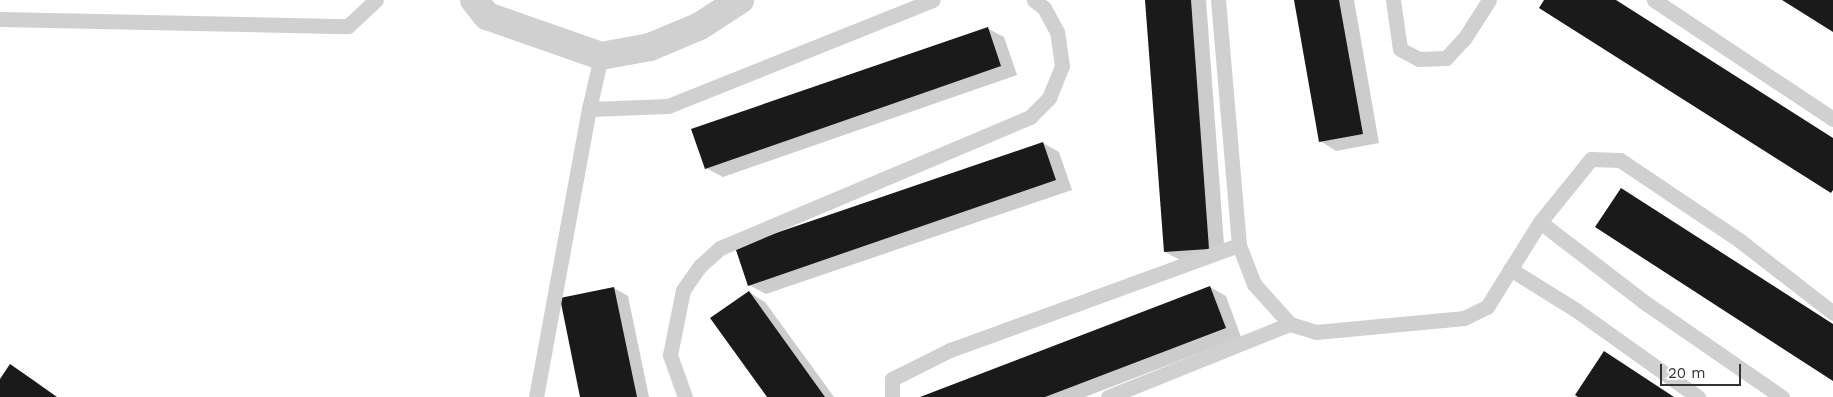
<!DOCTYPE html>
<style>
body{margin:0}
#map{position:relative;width:1833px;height:397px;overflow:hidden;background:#fff;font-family:"Work Sans",sans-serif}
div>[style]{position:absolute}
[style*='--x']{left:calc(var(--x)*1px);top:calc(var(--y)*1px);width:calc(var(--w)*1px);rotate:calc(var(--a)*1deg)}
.shadow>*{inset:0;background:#0003}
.building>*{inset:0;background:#1a1a1a}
.service>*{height:15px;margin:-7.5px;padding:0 7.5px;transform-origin:7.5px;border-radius:7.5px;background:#d0d0d0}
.minor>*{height:28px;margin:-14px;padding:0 14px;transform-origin:14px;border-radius:14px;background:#d0d0d0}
span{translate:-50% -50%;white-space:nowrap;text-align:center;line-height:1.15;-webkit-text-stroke:5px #fff;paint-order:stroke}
.scale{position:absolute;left:1660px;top:364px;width:81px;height:22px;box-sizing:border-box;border:2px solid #333;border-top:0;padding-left:6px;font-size:15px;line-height:18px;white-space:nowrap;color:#333;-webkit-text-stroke:4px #fff;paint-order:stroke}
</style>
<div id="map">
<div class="shadow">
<div style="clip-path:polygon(1146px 0,1206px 0,1225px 258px,1182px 261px,1165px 252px)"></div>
<div style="clip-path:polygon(1295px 0,1354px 0,1379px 143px,1336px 151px,1320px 141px)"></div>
<div style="clip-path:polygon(987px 28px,1004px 37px,1017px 75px,723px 177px,706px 168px)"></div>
<div style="clip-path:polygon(1043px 143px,1059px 152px,1072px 190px,766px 294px,749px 285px)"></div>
<div style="clip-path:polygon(1210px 287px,1226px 296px,1241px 337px,1085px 397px,923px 397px)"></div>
<div style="clip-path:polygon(614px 288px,628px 296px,649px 397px,581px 397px)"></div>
<div style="clip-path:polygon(749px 292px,765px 302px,834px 397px,768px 397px)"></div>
</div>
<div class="building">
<div style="clip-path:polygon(1145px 0,1191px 0,1209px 249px,1164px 252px)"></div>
<div style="clip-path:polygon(1294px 0,1339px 0,1363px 134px,1319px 142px)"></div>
<div style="clip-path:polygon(1544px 0,1616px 0,1833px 138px,1833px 190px,1831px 193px,1539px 8px)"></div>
<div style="clip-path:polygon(1782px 0,1833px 0,1833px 32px)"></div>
<div style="clip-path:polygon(988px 27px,1001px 66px,705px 169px,691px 129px)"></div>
<div style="clip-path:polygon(1043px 142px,1056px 180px,748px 286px,735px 247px)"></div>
<div style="clip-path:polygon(1621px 188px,1833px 324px,1833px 381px,1595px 227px)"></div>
<div style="clip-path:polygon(1210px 286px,1226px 328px,1045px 397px,920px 397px)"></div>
<div style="clip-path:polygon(614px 287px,637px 397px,580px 397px,560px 298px)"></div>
<div style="clip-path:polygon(749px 291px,825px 397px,767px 397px,710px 318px)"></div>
<div style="clip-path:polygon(1604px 351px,1674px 397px,1578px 397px,1575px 395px)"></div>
<div style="clip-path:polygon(10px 364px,33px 380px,57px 397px,0 397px,0 379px)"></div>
</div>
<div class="service">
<div style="--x:1218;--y:0;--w:246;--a:85.1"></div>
<div style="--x:1239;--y:245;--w:42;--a:69"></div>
<div style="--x:1254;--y:284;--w:54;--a:48"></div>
<div style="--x:1290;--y:324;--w:27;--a:17"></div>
<div style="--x:1316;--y:332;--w:149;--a:-5.4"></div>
<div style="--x:1464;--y:318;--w:25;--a:-26"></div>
<div style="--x:1487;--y:307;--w:100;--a:-58.1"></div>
<div style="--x:1540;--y:222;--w:81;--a:-51"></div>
<div style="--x:1591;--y:159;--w:29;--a:2"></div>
<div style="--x:1620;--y:160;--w:143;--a:33.9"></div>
<div style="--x:1739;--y:240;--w:119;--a:37.8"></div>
<div style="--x:1393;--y:0;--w:49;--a:81.9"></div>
<div style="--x:1400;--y:49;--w:21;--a:28"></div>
<div style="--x:1419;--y:59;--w:27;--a:-2"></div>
<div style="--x:1446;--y:58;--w:26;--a:-47"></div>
<div style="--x:1464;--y:39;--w:46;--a:-57.3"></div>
<div style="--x:1654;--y:0;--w:215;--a:33.6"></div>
<div style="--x:0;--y:19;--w:348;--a:1.2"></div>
<div style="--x:348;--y:26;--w:38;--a:-43"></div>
<div style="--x:589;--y:109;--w:79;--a:-2.2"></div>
<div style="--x:668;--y:106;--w:285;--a:-21.8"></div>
<div style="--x:1540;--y:222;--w:135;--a:37.5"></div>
<div style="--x:1647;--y:304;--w:164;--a:34.6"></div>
<div style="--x:1510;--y:269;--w:78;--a:31.8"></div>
<div style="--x:1576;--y:310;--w:150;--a:35.5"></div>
<div style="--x:536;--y:397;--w:293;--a:-79.6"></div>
<div style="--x:589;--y:109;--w:54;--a:-77.2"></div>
<div style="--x:685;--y:397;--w:45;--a:-109.7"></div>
<div style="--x:670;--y:355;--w:66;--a:-78.7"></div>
<div style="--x:683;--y:290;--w:29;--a:-55"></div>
<div style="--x:700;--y:266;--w:27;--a:-42"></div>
<div style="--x:720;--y:248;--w:337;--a:-22.9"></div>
<div style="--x:1030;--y:117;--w:27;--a:-45"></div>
<div style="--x:1049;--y:98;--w:35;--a:-68"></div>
<div style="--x:1062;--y:66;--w:34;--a:-98"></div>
<div style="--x:1057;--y:32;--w:27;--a:-118"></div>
<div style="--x:1044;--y:8;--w:13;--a:-141"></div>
<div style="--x:892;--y:397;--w:18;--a:-90"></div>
<div style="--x:892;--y:379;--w:65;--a:-26.6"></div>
<div style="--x:950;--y:350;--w:307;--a:-20"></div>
<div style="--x:1108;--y:397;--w:196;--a:-21.9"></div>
</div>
<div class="minor">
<div style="--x:474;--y:0;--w:21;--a:51"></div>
<div style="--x:487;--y:16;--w:121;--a:19.3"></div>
<div style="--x:601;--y:56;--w:50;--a:-10.4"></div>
<div style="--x:650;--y:47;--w:54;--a:-22.8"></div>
<div style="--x:700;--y:26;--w:48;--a:-33"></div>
</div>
<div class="scale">20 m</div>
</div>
